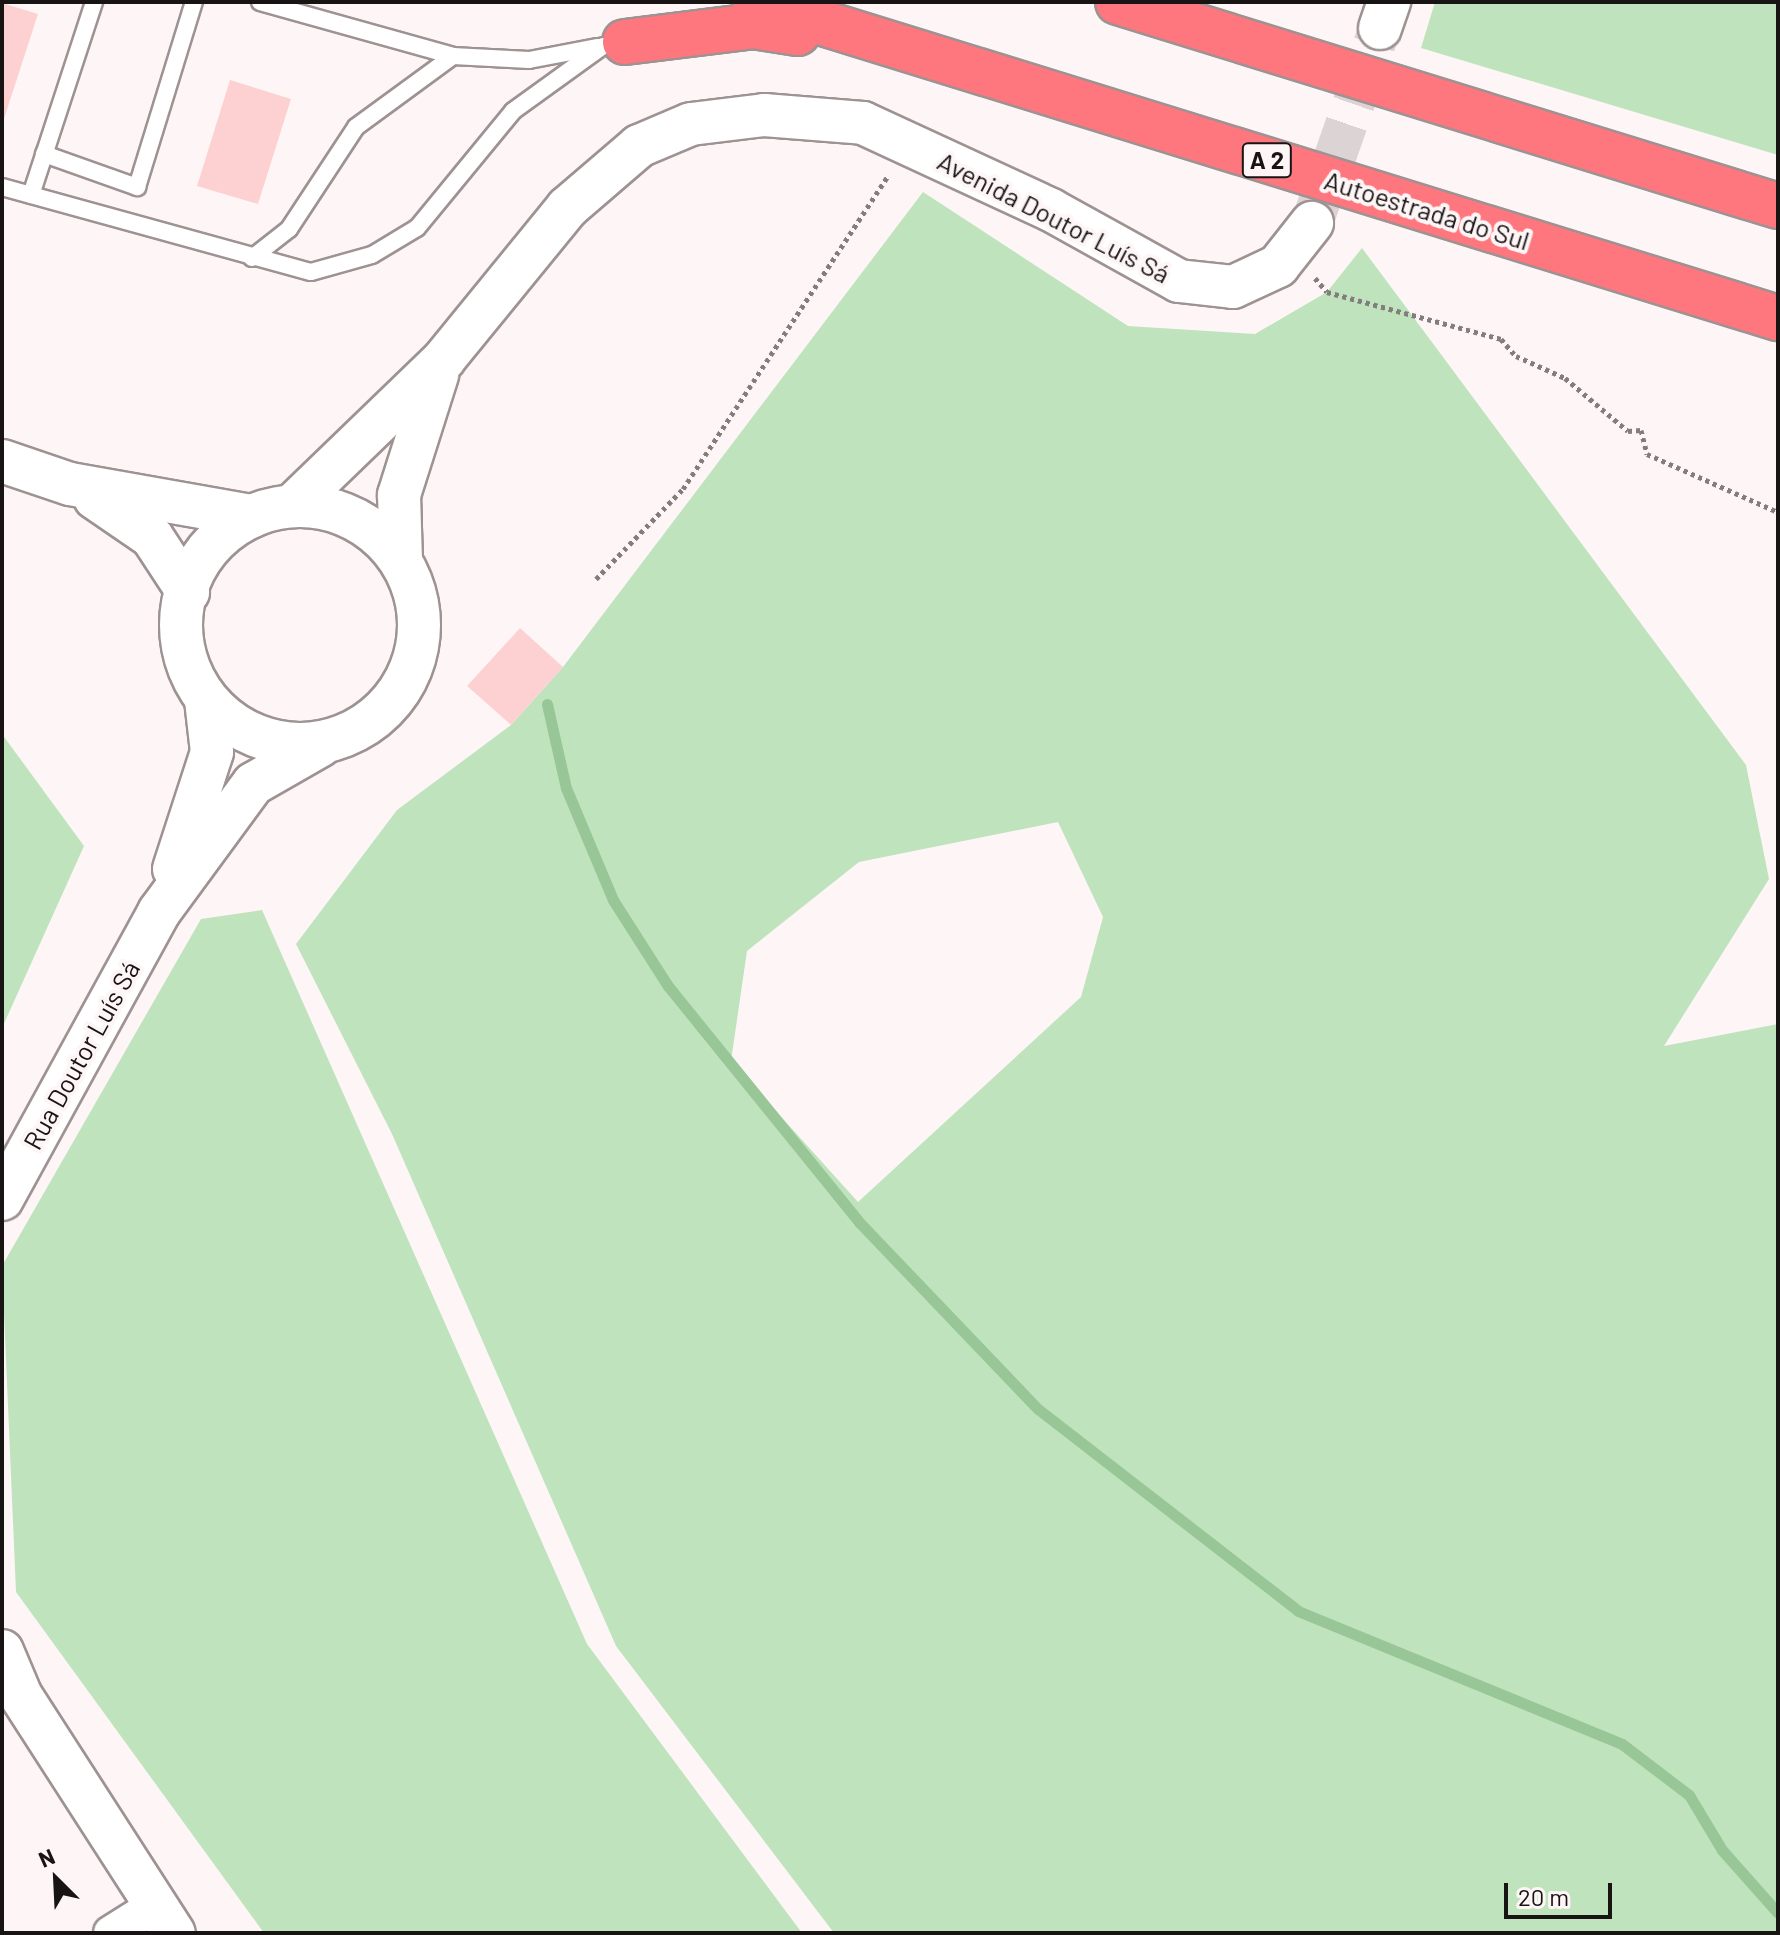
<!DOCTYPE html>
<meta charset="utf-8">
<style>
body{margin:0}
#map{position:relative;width:1780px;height:1935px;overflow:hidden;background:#fef6f6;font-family:Barlow,sans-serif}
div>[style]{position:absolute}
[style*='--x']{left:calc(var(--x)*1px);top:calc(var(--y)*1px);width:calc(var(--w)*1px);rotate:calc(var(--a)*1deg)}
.green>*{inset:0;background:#bfe3bd}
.stream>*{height:11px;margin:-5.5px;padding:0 5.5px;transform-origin:5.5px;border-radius:5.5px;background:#99c696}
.building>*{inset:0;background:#fdd1d1}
.tertiary-tunnel>*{height:42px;margin-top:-21px;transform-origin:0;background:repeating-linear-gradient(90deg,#dcd4d4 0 42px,transparent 0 63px)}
.path>*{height:5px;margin-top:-2.5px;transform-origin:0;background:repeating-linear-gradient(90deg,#837d7d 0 4px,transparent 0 8px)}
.roads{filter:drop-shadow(2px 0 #9e9292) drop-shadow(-2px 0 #9e9292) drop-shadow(0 2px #9e9292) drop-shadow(0 -2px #9e9292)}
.service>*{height:16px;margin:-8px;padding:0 8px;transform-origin:8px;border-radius:8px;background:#fff}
.minor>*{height:34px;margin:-17px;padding:0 17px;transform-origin:17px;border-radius:17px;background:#fff}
.tertiary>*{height:42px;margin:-21px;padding:0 21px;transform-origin:21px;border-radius:21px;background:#fff}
.tertiary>.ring{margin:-21px;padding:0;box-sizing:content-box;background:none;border:42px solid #fff;border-radius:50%}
.motorway>*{height:44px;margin:-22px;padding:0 22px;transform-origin:22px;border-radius:22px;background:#fe767e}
span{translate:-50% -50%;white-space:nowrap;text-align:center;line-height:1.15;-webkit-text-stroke:8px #fef6f6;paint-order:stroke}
.shield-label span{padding:2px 6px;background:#fef6f6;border:2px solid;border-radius:6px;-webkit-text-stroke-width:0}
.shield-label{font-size:24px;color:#181414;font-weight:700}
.street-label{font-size:26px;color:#181414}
.frame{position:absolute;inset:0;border:4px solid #181414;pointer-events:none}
.north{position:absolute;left:16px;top:1839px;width:80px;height:80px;-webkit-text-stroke:6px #fef6f6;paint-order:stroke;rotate:336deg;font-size:22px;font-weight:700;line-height:32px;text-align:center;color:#181414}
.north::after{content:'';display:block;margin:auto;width:28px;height:36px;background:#181414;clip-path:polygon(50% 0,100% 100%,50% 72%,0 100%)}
.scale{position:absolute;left:1504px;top:1883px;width:108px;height:36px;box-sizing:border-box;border:4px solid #181414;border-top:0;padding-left:10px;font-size:24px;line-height:28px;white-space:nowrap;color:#181414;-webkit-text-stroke:6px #fef6f6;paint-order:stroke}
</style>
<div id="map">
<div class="green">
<div style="clip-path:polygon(1435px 2px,1778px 2px,1778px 155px,1421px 48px)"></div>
<div style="clip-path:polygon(evenodd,923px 192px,1128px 326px,1255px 334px,1327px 292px,1362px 248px,1746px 765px,1769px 879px,1664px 1046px,1778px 1024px,1778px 1933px,834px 1933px,616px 1646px,392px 1134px,296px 944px,397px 810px,511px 725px,563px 667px,923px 192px,1058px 822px,1103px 917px,1081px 997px,858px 1202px,731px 1061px,747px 951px,859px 862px,1058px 822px)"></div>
<div style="clip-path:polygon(2px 734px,84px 846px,2px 1028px)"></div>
<div style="clip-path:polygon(262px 910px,587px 1644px,802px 1933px,264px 1933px,16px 1592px,2px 1266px,201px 919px)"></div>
</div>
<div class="stream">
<div style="--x:547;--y:704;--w:86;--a:77.3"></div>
<div style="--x:566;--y:788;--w:121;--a:67.2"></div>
<div style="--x:613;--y:900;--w:102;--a:57.4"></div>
<div style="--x:668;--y:986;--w:305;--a:51"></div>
<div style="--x:860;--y:1223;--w:257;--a:46.3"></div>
<div style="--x:1038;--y:1409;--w:329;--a:37.8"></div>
<div style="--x:1298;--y:1611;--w:350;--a:22.3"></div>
<div style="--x:1622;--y:1744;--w:84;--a:37.3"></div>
<div style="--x:1689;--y:1795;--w:64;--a:59"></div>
<div style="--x:1722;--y:1850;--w:84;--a:48.4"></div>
</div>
<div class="building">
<div style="clip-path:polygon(2px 3px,38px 14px,3px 122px,2px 122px)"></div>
<div style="clip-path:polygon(230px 80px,291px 99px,258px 204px,197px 186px)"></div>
<div style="clip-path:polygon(520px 628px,563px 667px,511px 725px,467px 686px)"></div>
</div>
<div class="tertiary-tunnel">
<div style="--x:1312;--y:223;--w:207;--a:-70.8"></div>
</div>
<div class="path">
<div style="--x:1315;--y:278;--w:18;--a:49"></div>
<div style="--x:1327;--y:292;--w:180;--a:15.1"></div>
<div style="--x:1501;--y:339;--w:23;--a:49"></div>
<div style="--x:1516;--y:356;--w:54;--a:24.2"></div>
<div style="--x:1565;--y:378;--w:82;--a:40.1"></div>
<div style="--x:1628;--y:431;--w:13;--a:-4"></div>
<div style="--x:1641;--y:430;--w:25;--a:76"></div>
<div style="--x:1647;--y:454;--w:143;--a:23.9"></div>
<div style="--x:596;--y:579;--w:125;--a:-46"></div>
<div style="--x:683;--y:489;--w:374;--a:-56.8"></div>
</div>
<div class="roads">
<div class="service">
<div style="--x:260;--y:2;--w:200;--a:15.6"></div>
<div style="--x:453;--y:56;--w:76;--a:3"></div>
<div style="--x:529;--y:60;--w:69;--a:-10.8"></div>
<div style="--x:44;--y:154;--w:99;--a:19.5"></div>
<div style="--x:137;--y:187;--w:194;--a:-72.9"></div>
<div style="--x:2;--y:187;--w:320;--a:15.4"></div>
<div style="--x:311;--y:272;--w:63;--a:-15.6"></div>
<div style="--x:372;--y:255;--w:52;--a:-31"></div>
<div style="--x:417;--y:228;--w:151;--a:-50.6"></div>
<div style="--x:513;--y:111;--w:111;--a:-35.8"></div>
<div style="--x:31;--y:195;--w:203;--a:-71.9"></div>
<div style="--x:252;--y:258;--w:47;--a:-38.1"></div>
<div style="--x:289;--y:229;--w:122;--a:-56.7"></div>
<div style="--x:356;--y:127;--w:120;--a:-36.2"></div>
</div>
<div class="minor">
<div style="--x:111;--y:1933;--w:51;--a:-32.1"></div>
</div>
<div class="tertiary">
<div style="--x:1380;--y:28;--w:28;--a:-71"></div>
<div style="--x:2;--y:461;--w:72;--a:18.7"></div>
<div style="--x:70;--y:484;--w:185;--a:10"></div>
<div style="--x:95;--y:498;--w:69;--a:34.4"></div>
<div style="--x:152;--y:537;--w:66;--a:56.8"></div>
<div style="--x:292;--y:506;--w:211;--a:-44"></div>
<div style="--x:444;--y:359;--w:195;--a:-50.8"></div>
<div style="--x:567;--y:208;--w:95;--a:-40.7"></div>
<div style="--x:639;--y:146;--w:56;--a:-22.9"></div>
<div style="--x:691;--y:124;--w:74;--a:-7"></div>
<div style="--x:764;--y:115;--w:99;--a:4.6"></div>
<div style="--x:863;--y:123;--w:207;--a:24.8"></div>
<div style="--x:1051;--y:210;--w:146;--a:29"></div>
<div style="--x:1179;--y:281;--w:54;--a:6.3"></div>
<div style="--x:1233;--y:287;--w:50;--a:-25"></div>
<div style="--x:1278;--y:266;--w:55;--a:-51.7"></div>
<div class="ring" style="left:181px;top:506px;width:196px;height:196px"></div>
<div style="--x:401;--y:561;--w:66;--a:-91.7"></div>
<div style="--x:399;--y:495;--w:126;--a:-72.4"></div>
<div style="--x:174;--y:869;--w:123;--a:-72"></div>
<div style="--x:212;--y:752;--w:52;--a:-96.6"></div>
<div style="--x:2;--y:1199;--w:327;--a:-61.3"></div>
<div style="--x:159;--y:912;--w:159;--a:-53.7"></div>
<div style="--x:253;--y:784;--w:78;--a:-29.8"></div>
<div style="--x:2;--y:1651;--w:49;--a:67.1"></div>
<div style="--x:21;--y:1696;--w:282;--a:57.2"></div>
</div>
<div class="motorway">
<div style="--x:755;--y:2;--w:1071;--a:17.17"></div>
<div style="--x:1118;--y:2;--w:691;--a:17.18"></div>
<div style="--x:625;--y:42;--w:129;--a:-7.1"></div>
<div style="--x:753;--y:26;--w:45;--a:9"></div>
</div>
</div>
<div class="shield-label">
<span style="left:1267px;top:160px">A 2</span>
</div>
<div class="street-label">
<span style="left:1427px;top:210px;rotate:17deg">Autoestrada do Sul</span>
<span style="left:1054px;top:217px;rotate:27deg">Avenida Doutor Luís Sá</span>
<span style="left:81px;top:1055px;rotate:-61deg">Rua Doutor Luís Sá</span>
</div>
<div class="frame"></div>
<div class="north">N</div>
<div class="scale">20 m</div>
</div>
